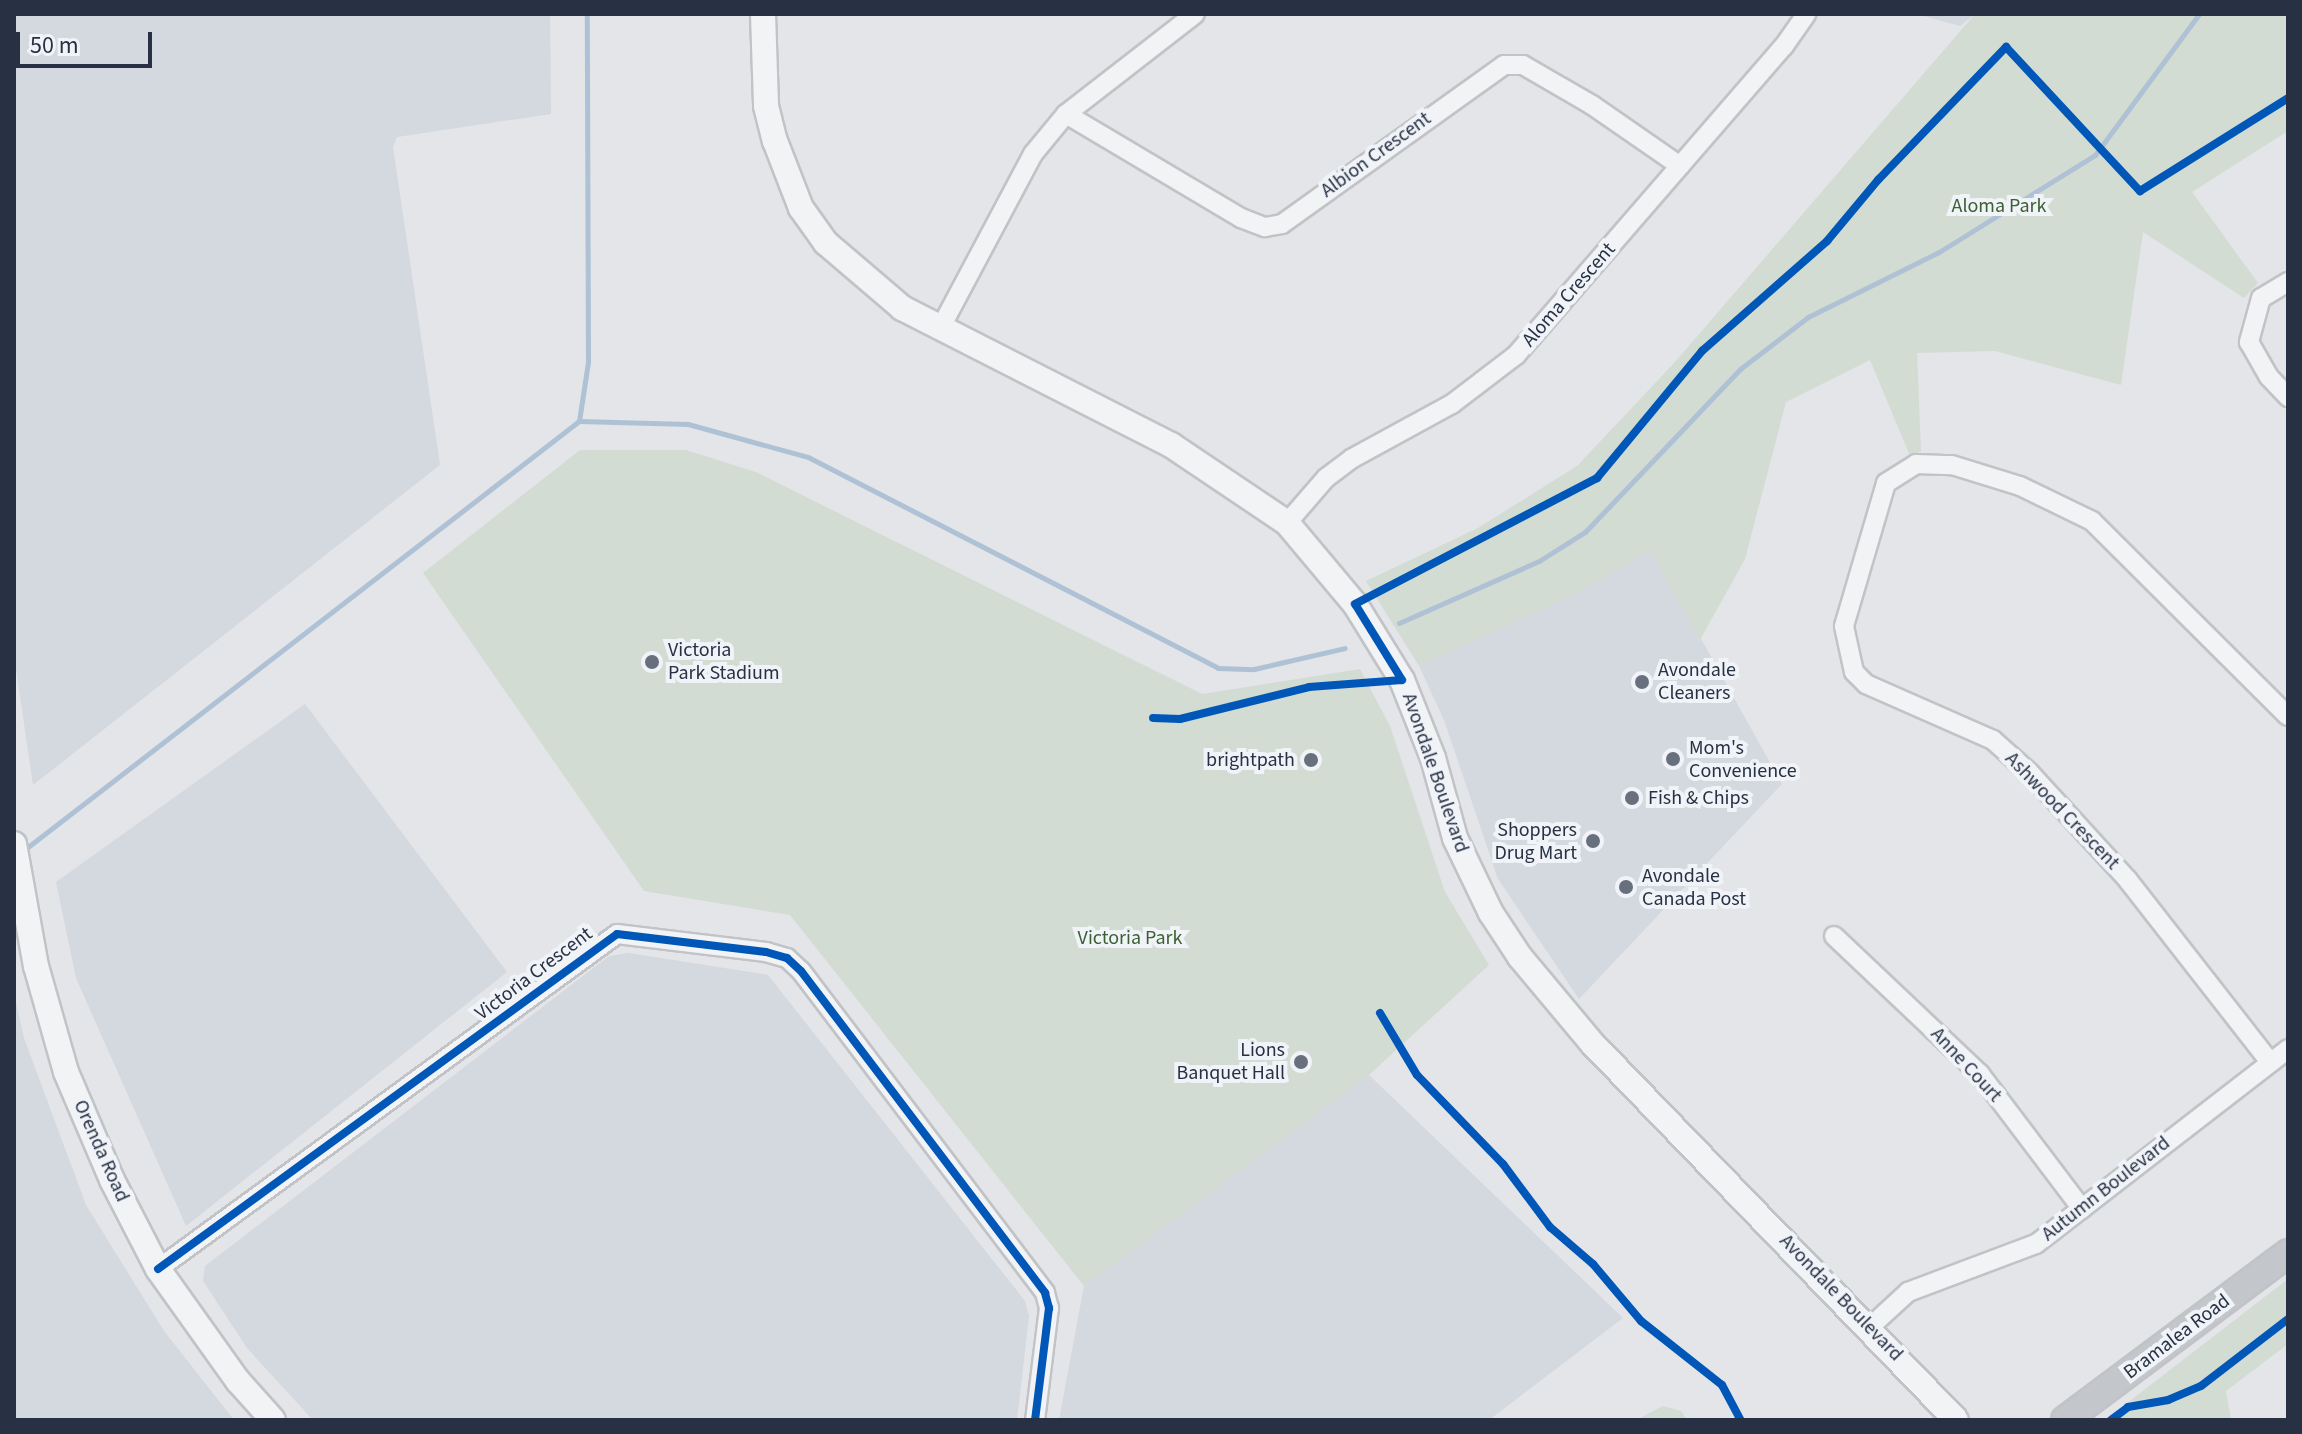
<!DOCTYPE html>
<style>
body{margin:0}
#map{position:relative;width:2302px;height:1434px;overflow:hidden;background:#e3e5e8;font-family:"Source Sans 3",sans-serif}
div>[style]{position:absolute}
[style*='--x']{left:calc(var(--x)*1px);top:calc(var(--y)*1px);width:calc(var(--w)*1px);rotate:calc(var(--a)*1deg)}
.built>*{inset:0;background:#d4d8df}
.green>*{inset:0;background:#d3dcd3}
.stream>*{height:5px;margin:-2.5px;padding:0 2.5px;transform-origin:2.5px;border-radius:2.5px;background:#afc1d5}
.roads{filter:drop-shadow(2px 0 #c1c3c6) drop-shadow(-2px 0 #c1c3c6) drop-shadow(0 2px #c1c3c6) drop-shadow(0 -2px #c1c3c6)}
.minor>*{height:18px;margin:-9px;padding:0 9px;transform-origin:9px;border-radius:9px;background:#f2f3f5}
.tertiary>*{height:24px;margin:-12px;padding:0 12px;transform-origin:12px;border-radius:12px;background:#f2f3f5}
.secondary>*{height:26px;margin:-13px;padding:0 13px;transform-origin:13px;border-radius:13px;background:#c3c6ca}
.cycleway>*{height:8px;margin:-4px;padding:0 4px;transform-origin:4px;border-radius:4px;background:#0057b8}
.dots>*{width:22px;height:22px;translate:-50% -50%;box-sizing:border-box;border:4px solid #f0f3f8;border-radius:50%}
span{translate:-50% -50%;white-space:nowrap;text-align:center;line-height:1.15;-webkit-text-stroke:8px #f0f3f8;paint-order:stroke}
.street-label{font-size:20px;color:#283143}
.park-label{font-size:20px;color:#3c6034}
.poi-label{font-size:20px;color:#283143}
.left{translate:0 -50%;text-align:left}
.right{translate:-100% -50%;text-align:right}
.frame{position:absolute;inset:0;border:16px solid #283143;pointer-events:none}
.scale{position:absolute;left:16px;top:32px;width:136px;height:36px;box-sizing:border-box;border:4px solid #283143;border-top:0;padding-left:10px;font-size:24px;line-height:28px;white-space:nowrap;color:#283143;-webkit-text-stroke:6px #f0f3f8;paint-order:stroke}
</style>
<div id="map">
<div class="built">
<div style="clip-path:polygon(14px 14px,550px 14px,551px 114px,397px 137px,393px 147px,440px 465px,33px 785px,14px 655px)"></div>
<div style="clip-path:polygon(1916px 14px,1975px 14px,1960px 26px)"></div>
<div style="clip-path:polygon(1651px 549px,1782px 784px,1579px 999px,1498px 879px,1444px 720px,1419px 666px,1582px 591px)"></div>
<div style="clip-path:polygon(305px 704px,507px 972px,186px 1226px,76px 978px,56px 882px)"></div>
<div style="clip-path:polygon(629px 953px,768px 975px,1025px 1301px,1029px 1316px,1017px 1420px,313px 1420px,247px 1348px,203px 1281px,205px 1266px,609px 956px)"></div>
<div style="clip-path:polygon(14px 993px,24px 1038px,86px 1205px,164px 1331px,234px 1420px,14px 1420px)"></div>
<div style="clip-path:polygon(1369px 1075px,1623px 1318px,1489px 1420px,1059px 1420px,1084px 1286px)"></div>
</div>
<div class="green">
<div style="clip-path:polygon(1975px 14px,2288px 14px,2288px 131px,2192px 192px,2258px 283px,2244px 298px,2143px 232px,2121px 385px,1995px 351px,1917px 353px,1921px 451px,1910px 456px,1870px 360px,1786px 402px,1745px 559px,1700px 640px,1650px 550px,1582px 591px,1419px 666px,1366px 581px,1478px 528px,1577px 466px,1675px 362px)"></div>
<div style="clip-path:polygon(580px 450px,686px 450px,756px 472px,1202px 694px,1360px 669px,1390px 726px,1445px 892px,1489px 965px,1369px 1075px,1084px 1286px,790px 915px,644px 891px,423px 573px)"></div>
<div style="clip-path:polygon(2288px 1279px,2288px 1344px,2226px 1391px,2231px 1420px,2105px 1420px)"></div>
<div style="clip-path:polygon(1663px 1406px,1681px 1411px,1687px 1420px,1636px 1420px)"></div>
</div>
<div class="stream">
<div style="--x:579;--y:421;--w:60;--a:-81.3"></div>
<div style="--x:588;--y:362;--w:348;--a:-90.2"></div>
<div style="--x:1399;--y:623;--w:153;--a:-23.9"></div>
<div style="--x:1539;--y:561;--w:54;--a:-32.2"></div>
<div style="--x:1585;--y:532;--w:225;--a:-46.4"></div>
<div style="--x:1740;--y:369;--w:86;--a:-37.4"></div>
<div style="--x:1808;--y:317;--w:146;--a:-26.4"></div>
<div style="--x:1939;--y:252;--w:184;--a:-31.9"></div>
<div style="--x:2095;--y:155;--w:175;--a:-53.6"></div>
<div style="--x:24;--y:850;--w:701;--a:-37.7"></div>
<div style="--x:579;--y:421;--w:109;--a:1.6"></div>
<div style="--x:688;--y:424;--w:124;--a:15.4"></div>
<div style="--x:808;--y:457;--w:461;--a:27.2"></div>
<div style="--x:1218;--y:668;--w:36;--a:2"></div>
<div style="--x:1254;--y:669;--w:93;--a:-13"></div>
</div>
<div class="roads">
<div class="minor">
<div style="--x:1066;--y:114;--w:204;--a:30.7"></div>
<div style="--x:1241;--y:218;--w:26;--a:21"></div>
<div style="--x:1265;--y:227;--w:17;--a:-10"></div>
<div style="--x:1282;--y:224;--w:273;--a:-35.6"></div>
<div style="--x:1504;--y:65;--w:19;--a:0"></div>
<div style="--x:1523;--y:65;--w:80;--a:30.1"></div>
<div style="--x:1592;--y:105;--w:107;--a:34.7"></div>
<div style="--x:2288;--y:282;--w:31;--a:149"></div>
<div style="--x:2261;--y:298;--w:46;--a:105.3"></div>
<div style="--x:2249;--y:342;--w:40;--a:60.3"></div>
<div style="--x:2269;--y:377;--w:28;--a:46"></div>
<div style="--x:941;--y:327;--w:196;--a:-62"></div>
<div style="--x:1033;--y:154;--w:52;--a:-50.5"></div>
<div style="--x:1066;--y:114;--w:163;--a:-37.8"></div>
<div style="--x:1287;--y:523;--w:60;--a:-49.1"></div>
<div style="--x:1326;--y:478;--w:31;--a:-37"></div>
<div style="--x:1351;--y:459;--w:115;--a:-28.6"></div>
<div style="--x:1452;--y:404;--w:81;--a:-37.4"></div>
<div style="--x:1516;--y:355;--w:409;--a:-49.1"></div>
<div style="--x:1784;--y:46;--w:39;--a:-55"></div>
<div style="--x:1834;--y:936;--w:201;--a:43.4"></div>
<div style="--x:1980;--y:1074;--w:169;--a:52.9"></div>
<div style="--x:2270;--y:1062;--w:231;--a:-128"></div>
<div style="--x:2128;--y:880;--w:145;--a:-132.5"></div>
<div style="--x:2030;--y:773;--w:50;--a:-138.3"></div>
<div style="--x:1993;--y:740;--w:139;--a:-156.2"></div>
<div style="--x:1866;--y:684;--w:17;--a:-135"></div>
<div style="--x:1854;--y:672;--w:47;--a:-102.3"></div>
<div style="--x:1844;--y:626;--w:149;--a:-73.6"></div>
<div style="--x:1886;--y:483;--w:36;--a:-32"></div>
<div style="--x:1916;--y:464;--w:36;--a:2"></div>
<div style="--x:1952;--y:465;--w:71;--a:17.2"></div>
<div style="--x:2020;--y:486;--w:80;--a:25.9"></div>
<div style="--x:2092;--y:521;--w:276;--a:44.9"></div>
<div style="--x:158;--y:1269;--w:568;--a:-36.12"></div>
<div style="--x:617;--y:934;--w:150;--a:6.9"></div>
<div style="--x:766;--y:952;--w:22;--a:16"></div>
<div style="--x:787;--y:958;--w:19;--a:43"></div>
<div style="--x:801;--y:971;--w:404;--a:52.8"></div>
<div style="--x:1045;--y:1293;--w:16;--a:75"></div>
<div style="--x:1049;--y:1308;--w:113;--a:97.1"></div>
<div style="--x:1870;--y:1327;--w:52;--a:-42.6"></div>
<div style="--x:1908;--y:1292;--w:137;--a:-20.6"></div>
<div style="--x:2036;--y:1244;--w:319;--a:-37.7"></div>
</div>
<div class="tertiary">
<div style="--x:763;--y:14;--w:92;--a:88.1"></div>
<div style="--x:766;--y:106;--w:36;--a:76"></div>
<div style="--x:775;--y:141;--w:72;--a:68.8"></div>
<div style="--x:801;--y:208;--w:43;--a:54.5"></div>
<div style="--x:826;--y:243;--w:100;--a:40.5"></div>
<div style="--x:902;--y:308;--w:302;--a:27"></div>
<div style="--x:1171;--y:445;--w:140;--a:33.9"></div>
<div style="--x:1287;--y:523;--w:106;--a:50"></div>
<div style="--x:1355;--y:604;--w:89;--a:58.3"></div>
<div style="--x:1402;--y:680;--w:84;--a:68.3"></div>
<div style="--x:1433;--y:758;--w:83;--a:74.6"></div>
<div style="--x:1455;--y:838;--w:83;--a:64.4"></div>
<div style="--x:1491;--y:913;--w:53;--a:56.6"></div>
<div style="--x:1520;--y:957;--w:111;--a:50.1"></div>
<div style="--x:1591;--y:1042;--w:525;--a:46"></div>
<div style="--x:14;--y:844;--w:124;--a:79.8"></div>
<div style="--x:36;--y:966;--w:110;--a:74.2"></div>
<div style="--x:66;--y:1072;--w:117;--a:66.9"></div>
<div style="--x:112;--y:1180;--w:100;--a:62.7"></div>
<div style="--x:158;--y:1269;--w:138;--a:54.5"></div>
<div style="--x:238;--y:1381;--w:52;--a:48.1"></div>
</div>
<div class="secondary">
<div style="--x:2065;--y:1420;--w:279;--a:-36.8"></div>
</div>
</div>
<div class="cycleway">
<div style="--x:1153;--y:718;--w:27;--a:2"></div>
<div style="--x:1180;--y:719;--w:133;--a:-13.9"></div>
<div style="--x:1309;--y:687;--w:93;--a:-4.3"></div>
<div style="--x:1402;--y:680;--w:89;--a:-121.7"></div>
<div style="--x:1355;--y:604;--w:273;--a:-27.5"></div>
<div style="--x:1597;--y:478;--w:165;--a:-50.4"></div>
<div style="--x:1702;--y:351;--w:167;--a:-41.3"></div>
<div style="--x:1827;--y:241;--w:80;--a:-50.1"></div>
<div style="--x:1878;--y:180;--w:185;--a:-46.1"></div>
<div style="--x:2006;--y:47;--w:197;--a:47.1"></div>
<div style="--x:2140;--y:191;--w:175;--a:-32.1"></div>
<div style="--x:1380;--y:1013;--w:72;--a:59.2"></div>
<div style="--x:1417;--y:1075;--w:124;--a:46"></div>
<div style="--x:1503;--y:1164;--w:79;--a:53.3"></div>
<div style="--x:1550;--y:1227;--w:57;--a:40.7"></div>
<div style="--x:1593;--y:1264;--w:75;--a:49.9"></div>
<div style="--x:1641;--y:1321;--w:103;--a:38.3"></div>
<div style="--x:1722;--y:1385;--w:40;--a:62"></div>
<div style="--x:158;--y:1269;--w:568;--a:-36.12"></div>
<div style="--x:617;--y:934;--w:150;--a:6.9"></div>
<div style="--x:766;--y:952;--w:22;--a:16"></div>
<div style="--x:787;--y:958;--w:19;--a:43"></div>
<div style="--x:801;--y:971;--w:404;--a:52.8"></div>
<div style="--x:1045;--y:1293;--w:16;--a:75"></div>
<div style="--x:1049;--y:1308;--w:113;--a:97.1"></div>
<div style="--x:2111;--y:1420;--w:21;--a:-37"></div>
<div style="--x:2128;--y:1407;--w:41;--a:-9.9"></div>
<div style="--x:2168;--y:1400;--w:36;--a:-23"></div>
<div style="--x:2201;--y:1386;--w:110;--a:-37.6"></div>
</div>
<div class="dots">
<div style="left:652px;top:662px;background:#69707d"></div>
<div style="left:1642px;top:682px;background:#69707d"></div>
<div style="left:1673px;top:759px;background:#69707d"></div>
<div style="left:1311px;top:760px;background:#69707d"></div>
<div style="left:1632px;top:798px;background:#69707d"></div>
<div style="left:1593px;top:841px;background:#69707d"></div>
<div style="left:1626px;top:887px;background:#69707d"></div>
<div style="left:1301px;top:1062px;background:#69707d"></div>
</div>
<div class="street-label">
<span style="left:1376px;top:155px;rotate:-36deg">Albion Crescent</span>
<span style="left:1569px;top:295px;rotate:-49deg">Aloma Crescent</span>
<span style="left:1435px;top:773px;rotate:71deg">Avondale Boulevard</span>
<span style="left:2062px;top:811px;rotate:46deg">Ashwood Crescent</span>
<span style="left:534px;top:974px;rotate:-37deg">Victoria Crescent</span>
<span style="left:1966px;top:1065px;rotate:47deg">Anne Court</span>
<span style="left:101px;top:1151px;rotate:66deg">Orenda Road</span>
<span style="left:2106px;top:1189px;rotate:-38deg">Autumn Boulevard</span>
<span style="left:1841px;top:1298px;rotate:46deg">Avondale Boulevard</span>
<span style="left:2177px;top:1337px;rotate:-37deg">Bramalea Road</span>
</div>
<div class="park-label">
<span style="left:1999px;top:206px">Aloma Park</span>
<span style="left:1130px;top:938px">Victoria Park</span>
</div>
<div class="poi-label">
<span class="left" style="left:668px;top:662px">Victoria<br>Park Stadium</span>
<span class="left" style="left:1658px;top:682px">Avondale<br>Cleaners</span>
<span class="left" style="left:1689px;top:760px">Mom's<br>Convenience</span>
<span class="right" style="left:1295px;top:760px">brightpath</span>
<span class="left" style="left:1648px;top:798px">Fish &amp; Chips</span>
<span class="right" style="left:1577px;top:842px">Shoppers<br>Drug Mart</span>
<span class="left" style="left:1642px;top:888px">Avondale<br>Canada Post</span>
<span class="right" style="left:1285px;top:1062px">Lions<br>Banquet Hall</span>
</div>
<div class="frame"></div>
<div class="scale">50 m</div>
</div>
